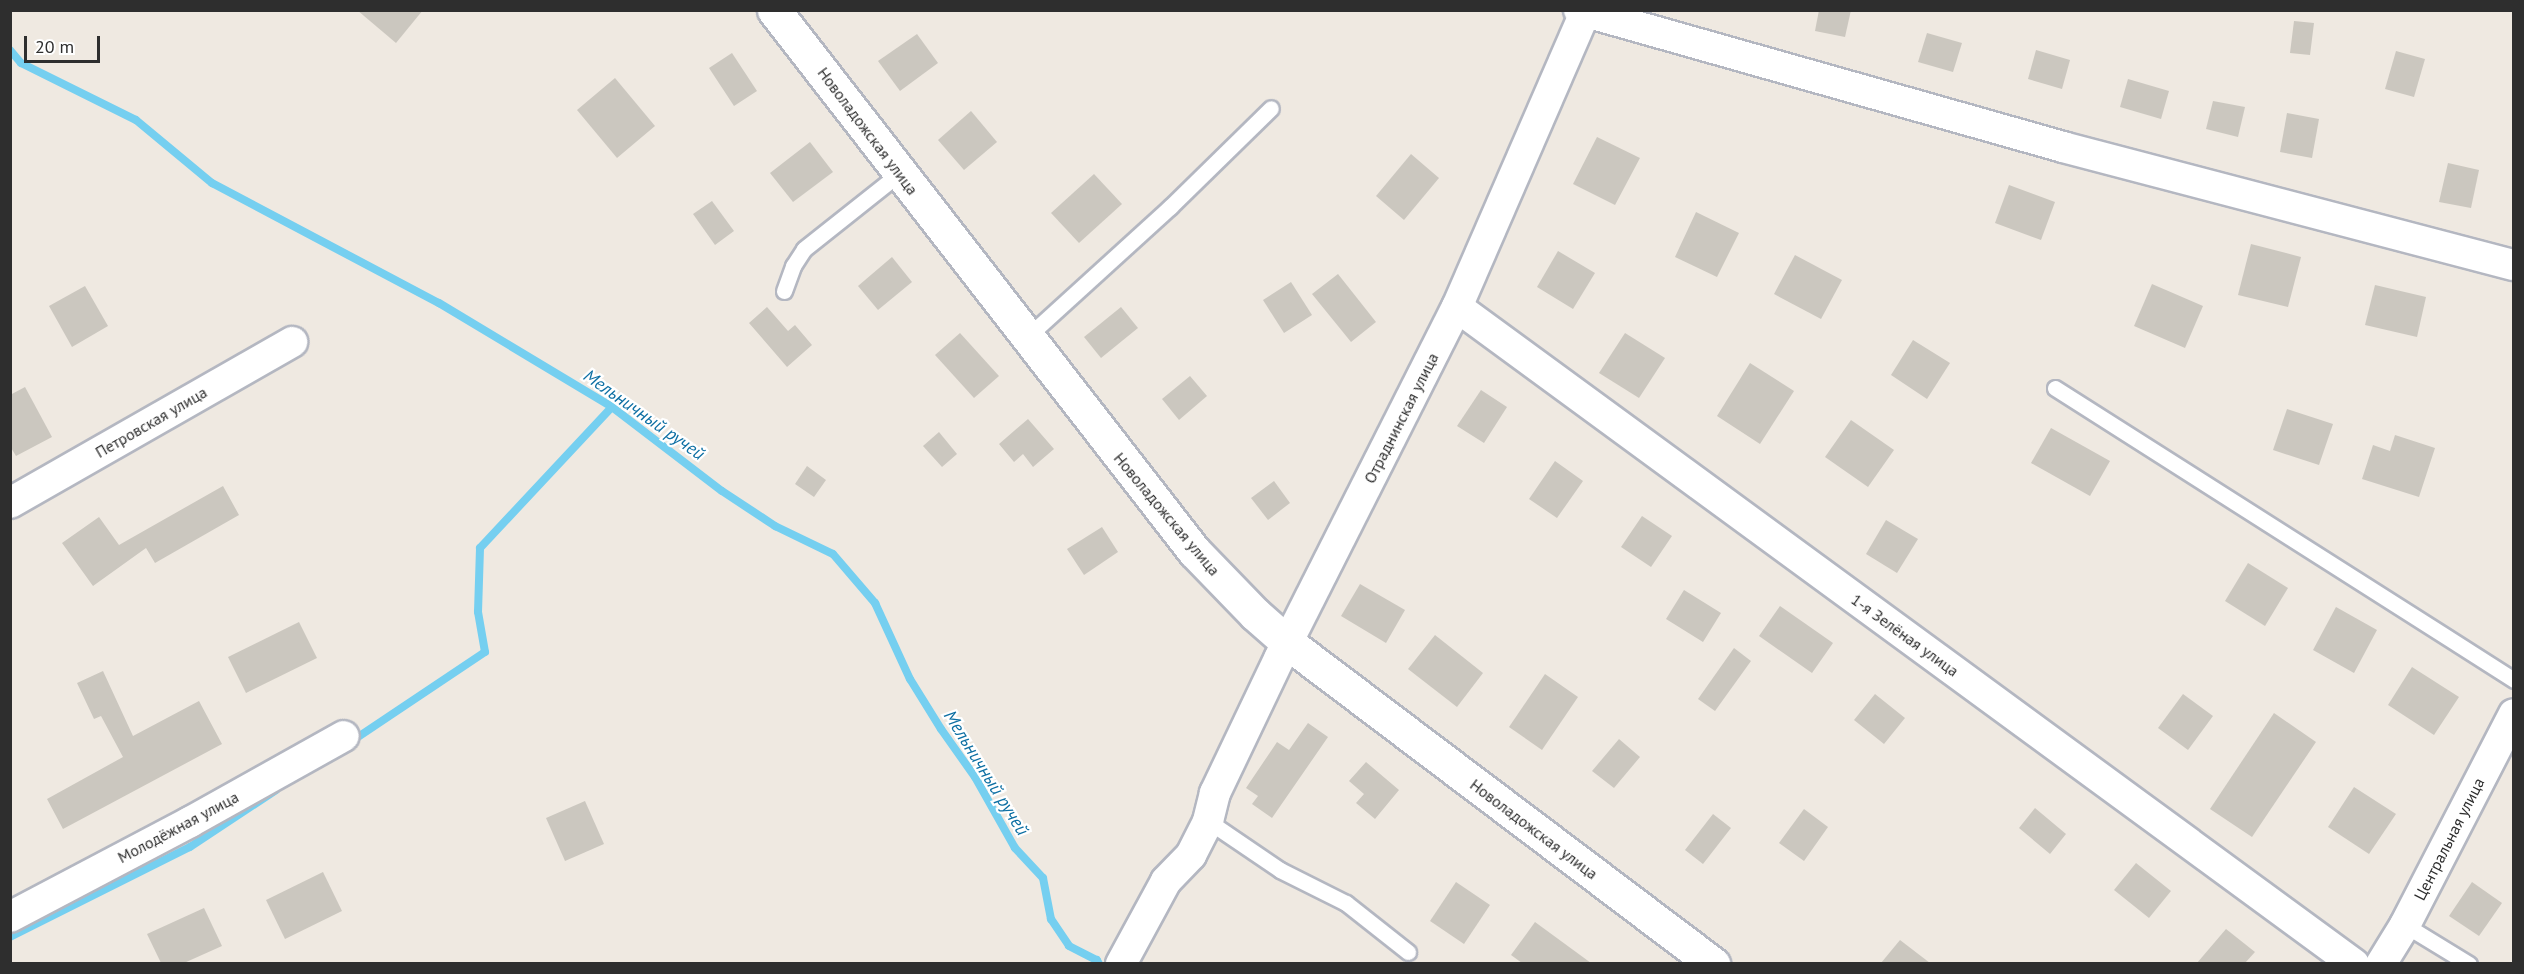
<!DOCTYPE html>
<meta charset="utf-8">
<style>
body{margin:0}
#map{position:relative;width:2524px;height:974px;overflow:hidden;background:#efe9e1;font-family:"PT Sans",sans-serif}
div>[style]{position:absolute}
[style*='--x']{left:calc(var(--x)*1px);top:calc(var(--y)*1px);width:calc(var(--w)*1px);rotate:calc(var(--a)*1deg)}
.stream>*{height:8px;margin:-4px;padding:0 4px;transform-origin:4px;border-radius:4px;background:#75cff0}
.building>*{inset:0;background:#cbc7bf}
.roads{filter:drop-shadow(2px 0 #b4b7c1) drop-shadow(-2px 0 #b4b7c1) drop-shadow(0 2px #b4b7c1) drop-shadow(0 -2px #b4b7c1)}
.service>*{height:15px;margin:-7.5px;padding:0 7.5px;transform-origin:7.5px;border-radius:7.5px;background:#fff}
.minor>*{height:30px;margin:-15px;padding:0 15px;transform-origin:15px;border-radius:15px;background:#fff}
.tertiary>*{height:33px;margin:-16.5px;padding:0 16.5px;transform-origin:16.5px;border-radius:16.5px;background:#fff}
span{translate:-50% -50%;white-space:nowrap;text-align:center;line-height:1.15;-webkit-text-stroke:4.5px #fff;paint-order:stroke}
.street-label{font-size:16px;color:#2e2e2e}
.water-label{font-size:18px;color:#0d6fa3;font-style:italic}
.frame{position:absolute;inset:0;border:12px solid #2e2e2e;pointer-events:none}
.scale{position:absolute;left:24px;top:36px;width:76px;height:27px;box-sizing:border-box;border:3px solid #2e2e2e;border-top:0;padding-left:8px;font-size:18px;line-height:21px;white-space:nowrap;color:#2e2e2e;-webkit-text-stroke:4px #fff;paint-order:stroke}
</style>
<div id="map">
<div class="stream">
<div style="--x:10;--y:50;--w:17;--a:50"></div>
<div style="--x:21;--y:63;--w:128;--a:26.4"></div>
<div style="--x:136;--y:120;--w:99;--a:39.7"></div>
<div style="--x:212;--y:183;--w:257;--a:27.9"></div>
<div style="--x:439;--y:303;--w:202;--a:31"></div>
<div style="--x:612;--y:407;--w:138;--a:37.4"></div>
<div style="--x:722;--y:491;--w:64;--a:33.4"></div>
<div style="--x:775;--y:526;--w:64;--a:25.8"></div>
<div style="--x:833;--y:554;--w:65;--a:49.4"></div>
<div style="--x:875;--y:603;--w:84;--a:65.3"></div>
<div style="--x:910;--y:679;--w:59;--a:58.2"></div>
<div style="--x:941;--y:729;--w:59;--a:54.7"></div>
<div style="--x:975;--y:777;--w:81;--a:60.6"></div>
<div style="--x:1015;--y:848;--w:41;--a:47"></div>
<div style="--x:1043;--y:878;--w:42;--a:79"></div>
<div style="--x:1051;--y:919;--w:32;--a:56"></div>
<div style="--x:1069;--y:946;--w:31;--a:27"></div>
<div style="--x:1097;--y:960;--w:4;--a:63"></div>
<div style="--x:352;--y:741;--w:160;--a:-33.8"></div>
<div style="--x:485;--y:652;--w:41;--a:-99.9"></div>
<div style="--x:478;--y:612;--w:64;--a:-88.2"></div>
<div style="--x:480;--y:548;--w:193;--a:-46.9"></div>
<div style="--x:10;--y:937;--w:201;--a:-26.6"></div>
<div style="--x:190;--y:847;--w:103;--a:-33.5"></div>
</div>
<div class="building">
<div style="clip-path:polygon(357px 10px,423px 10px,396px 43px)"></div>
<div style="clip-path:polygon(1819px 10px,1851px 10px,1845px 37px,1815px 31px)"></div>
<div style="clip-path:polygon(2294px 21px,2314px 23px,2310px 55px,2290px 53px)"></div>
<div style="clip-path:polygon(1927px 33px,1962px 43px,1953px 72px,1918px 62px)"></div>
<div style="clip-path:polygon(917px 34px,938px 63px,900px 91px,878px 61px)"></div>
<div style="clip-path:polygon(2036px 50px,2070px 60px,2062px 89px,2028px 79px)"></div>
<div style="clip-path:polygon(2396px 51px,2425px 59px,2414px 97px,2385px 89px)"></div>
<div style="clip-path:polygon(732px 53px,757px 91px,734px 106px,709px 68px)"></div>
<div style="clip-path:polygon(615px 78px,655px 126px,617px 158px,577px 110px)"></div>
<div style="clip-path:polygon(2128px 79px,2169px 91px,2161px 119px,2120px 107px)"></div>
<div style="clip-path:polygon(2213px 101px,2245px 107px,2238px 137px,2206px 129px)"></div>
<div style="clip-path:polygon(971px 111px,997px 142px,964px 170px,938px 140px)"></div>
<div style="clip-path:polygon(2287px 113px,2319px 119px,2312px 158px,2280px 152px)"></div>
<div style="clip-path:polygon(1597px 137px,1640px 158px,1615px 205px,1573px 184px)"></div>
<div style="clip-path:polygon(810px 142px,833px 172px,793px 202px,770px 173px)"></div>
<div style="clip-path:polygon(1411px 154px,1439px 178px,1404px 220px,1376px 196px)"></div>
<div style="clip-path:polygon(2448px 163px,2479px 170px,2471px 208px,2439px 202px)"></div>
<div style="clip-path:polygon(1094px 174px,1122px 204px,1079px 243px,1051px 213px)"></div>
<div style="clip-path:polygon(2009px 185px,2055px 202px,2041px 240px,1995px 223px)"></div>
<div style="clip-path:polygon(712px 201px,734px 231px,715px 245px,693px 214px)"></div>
<div style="clip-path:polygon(1696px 212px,1739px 233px,1717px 277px,1675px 257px)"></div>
<div style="clip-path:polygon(2251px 244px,2301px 257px,2288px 307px,2238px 295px)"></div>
<div style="clip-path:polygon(1558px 251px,1595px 273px,1573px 309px,1537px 287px)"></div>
<div style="clip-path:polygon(1795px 255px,1842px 280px,1821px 319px,1774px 294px)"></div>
<div style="clip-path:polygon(892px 257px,912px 282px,878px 310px,858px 286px)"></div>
<div style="clip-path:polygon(1338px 274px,1376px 322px,1351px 342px,1312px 294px)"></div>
<div style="clip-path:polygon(1291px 282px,1312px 315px,1284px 333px,1263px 300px)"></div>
<div style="clip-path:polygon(2152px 284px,2203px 306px,2185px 348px,2134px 326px)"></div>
<div style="clip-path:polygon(2375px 285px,2426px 297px,2417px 337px,2365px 325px)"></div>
<div style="clip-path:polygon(85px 286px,108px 326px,72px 347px,49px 306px)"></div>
<div style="clip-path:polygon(767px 307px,788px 331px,795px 325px,812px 345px,787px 367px,749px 323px)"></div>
<div style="clip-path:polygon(1121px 307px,1138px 328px,1101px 358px,1084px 337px)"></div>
<div style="clip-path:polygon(960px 333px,999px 376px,974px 398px,935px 355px)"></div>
<div style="clip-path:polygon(1625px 333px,1665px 358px,1639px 398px,1599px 373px)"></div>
<div style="clip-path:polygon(1913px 340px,1950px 363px,1927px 399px,1891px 375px)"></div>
<div style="clip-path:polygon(1750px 363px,1794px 391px,1760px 444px,1717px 416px)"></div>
<div style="clip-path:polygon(1190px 376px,1207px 396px,1179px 420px,1162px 399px)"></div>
<div style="clip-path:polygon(25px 387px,52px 437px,16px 456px,10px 446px,10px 395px)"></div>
<div style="clip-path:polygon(1481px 390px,1507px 407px,1484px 443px,1457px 426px)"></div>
<div style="clip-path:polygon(2287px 409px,2333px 424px,2319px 465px,2273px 450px)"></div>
<div style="clip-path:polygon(1028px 419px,1054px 449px,1033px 467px,1023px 454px,1014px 462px,999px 444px)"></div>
<div style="clip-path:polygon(1851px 420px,1894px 450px,1868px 487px,1825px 457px)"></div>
<div style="clip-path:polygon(2051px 428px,2110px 461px,2090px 496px,2031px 463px)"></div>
<div style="clip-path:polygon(939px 432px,957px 454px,942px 467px,923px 446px)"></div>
<div style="clip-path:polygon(2395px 435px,2435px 448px,2419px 497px,2362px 479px,2373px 445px,2390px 451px)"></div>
<div style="clip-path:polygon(1555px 461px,1583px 481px,1557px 518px,1529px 499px)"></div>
<div style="clip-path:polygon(807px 466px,826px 480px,814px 497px,795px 484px)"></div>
<div style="clip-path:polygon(1274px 481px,1290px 503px,1268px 520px,1251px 498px)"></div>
<div style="clip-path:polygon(223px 486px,239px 515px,155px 563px,146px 548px,93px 586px,62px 543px,99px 517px,119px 545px)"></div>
<div style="clip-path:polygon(1642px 516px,1672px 536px,1651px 567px,1621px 547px)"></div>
<div style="clip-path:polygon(1886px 520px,1918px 539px,1897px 573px,1866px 554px)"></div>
<div style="clip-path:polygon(1102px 527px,1118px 552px,1084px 575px,1067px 549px)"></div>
<div style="clip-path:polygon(2248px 563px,2288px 588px,2265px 626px,2225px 601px)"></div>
<div style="clip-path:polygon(1360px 584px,1405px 610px,1386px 643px,1341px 616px)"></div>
<div style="clip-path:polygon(1684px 590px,1721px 613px,1703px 642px,1666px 619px)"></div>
<div style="clip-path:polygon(1780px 606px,1833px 643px,1812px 673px,1759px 636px)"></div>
<div style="clip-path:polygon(2336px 607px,2377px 630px,2354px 673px,2313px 650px)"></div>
<div style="clip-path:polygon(299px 622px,317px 658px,246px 693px,228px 657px)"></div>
<div style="clip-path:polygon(1435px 635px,1483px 673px,1457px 707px,1408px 669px)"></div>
<div style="clip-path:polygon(1734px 648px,1751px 661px,1715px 711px,1698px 699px)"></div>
<div style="clip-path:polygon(2412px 667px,2459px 697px,2434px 735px,2388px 705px)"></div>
<div style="clip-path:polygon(103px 671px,133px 736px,199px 701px,222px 744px,63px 829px,47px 799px,123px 757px,101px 716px,94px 719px,77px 683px)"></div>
<div style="clip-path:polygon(1545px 674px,1578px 697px,1542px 750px,1509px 727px)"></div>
<div style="clip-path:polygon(1875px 694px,1905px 718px,1884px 744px,1854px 720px)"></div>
<div style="clip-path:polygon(2183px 694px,2213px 716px,2188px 750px,2158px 728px)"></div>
<div style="clip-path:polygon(2274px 713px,2316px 742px,2252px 837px,2210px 809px)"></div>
<div style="clip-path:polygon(1308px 723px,1328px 737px,1272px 818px,1252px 804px,1258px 796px,1246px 788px,1277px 742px,1289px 750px)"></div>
<div style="clip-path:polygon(1619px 739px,1640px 757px,1614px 788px,1592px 771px)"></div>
<div style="clip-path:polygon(1366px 762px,1399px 790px,1375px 819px,1356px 803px,1364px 794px,1349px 781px)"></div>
<div style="clip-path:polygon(2354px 787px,2396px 814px,2369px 854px,2328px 827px)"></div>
<div style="clip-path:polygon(585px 801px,604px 844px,565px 861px,546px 818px)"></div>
<div style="clip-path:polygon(2035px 808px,2066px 834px,2050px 854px,2019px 828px)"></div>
<div style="clip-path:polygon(1804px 809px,1828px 827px,1804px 861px,1779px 843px)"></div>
<div style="clip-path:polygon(1713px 814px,1731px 828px,1703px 864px,1685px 850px)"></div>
<div style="clip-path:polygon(2136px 863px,2171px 891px,2149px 918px,2114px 890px)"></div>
<div style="clip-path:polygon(323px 872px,342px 911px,285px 939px,266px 900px)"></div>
<div style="clip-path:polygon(1456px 882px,1490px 905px,1464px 944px,1430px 921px)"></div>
<div style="clip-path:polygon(2472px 882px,2502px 903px,2479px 936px,2449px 916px)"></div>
<div style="clip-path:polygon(204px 908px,222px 946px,184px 963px,161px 963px,147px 934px)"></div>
<div style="clip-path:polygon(1535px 922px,1591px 963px,1522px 963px,1511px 955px)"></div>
<div style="clip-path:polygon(2226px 929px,2255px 952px,2245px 963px,2197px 963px)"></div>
<div style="clip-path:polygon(1900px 940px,1930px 963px,1881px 963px)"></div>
</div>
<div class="roads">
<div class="service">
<div style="--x:784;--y:291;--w:27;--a:-70"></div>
<div style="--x:793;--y:266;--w:20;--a:-57"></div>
<div style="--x:804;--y:249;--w:122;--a:-38.4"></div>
<div style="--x:1026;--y:338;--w:195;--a:-42.3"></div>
<div style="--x:1170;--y:207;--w:141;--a:-44.4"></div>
<div style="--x:2055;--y:388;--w:544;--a:32.46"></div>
<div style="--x:1208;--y:821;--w:87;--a:34.2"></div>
<div style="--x:1280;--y:870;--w:74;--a:26.6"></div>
<div style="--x:1346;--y:903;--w:79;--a:38.3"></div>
<div style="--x:2405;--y:925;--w:75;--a:31.4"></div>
</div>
<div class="minor">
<div style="--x:1579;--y:10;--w:503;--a:15.8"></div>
<div style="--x:2063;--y:147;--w:466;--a:14.7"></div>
<div style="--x:1457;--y:307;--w:1112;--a:36.22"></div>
<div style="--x:10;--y:503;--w:325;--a:-29.7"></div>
<div style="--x:10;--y:917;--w:204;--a:-27.8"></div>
<div style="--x:190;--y:822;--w:176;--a:-29.2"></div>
<div style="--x:1121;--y:964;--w:94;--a:-61.5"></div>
<div style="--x:1166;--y:881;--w:36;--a:-46"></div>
<div style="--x:1191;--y:855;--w:38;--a:-63"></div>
<div style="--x:1208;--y:821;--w:29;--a:-76"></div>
<div style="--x:1215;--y:793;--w:151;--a:-64.5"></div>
<div style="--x:1280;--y:657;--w:392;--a:-63.2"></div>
<div style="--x:1457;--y:307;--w:324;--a:-66.5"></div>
<div style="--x:2381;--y:964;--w:46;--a:-58.4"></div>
<div style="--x:2405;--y:925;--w:237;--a:-62.7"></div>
</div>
<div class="tertiary">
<div style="--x:774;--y:10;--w:685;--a:52.18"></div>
<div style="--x:1194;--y:551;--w:88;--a:45.9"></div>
<div style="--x:1255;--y:614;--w:44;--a:41.3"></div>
<div style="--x:1288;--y:643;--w:533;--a:37.06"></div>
</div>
</div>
<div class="street-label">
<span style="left:868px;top:131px;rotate:53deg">Новоладожская улица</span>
<span style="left:1401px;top:418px;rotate:-63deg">Отраднинская улица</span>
<span style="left:151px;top:422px;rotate:-30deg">Петровская улица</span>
<span style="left:1167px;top:514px;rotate:50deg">Новоладожская улица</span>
<span style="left:1905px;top:635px;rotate:36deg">1-я Зелёная улица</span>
<span style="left:178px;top:827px;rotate:-28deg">Молодёжная улица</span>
<span style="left:1534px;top:829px;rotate:37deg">Новоладожская улица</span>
<span style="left:2449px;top:839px;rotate:-63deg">Центральная улица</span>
</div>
<div class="water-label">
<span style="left:644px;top:415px;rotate:35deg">Мельничный ручей</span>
<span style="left:986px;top:773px;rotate:58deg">Мельничный ручей</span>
</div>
<div class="frame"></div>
<div class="scale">20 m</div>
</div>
